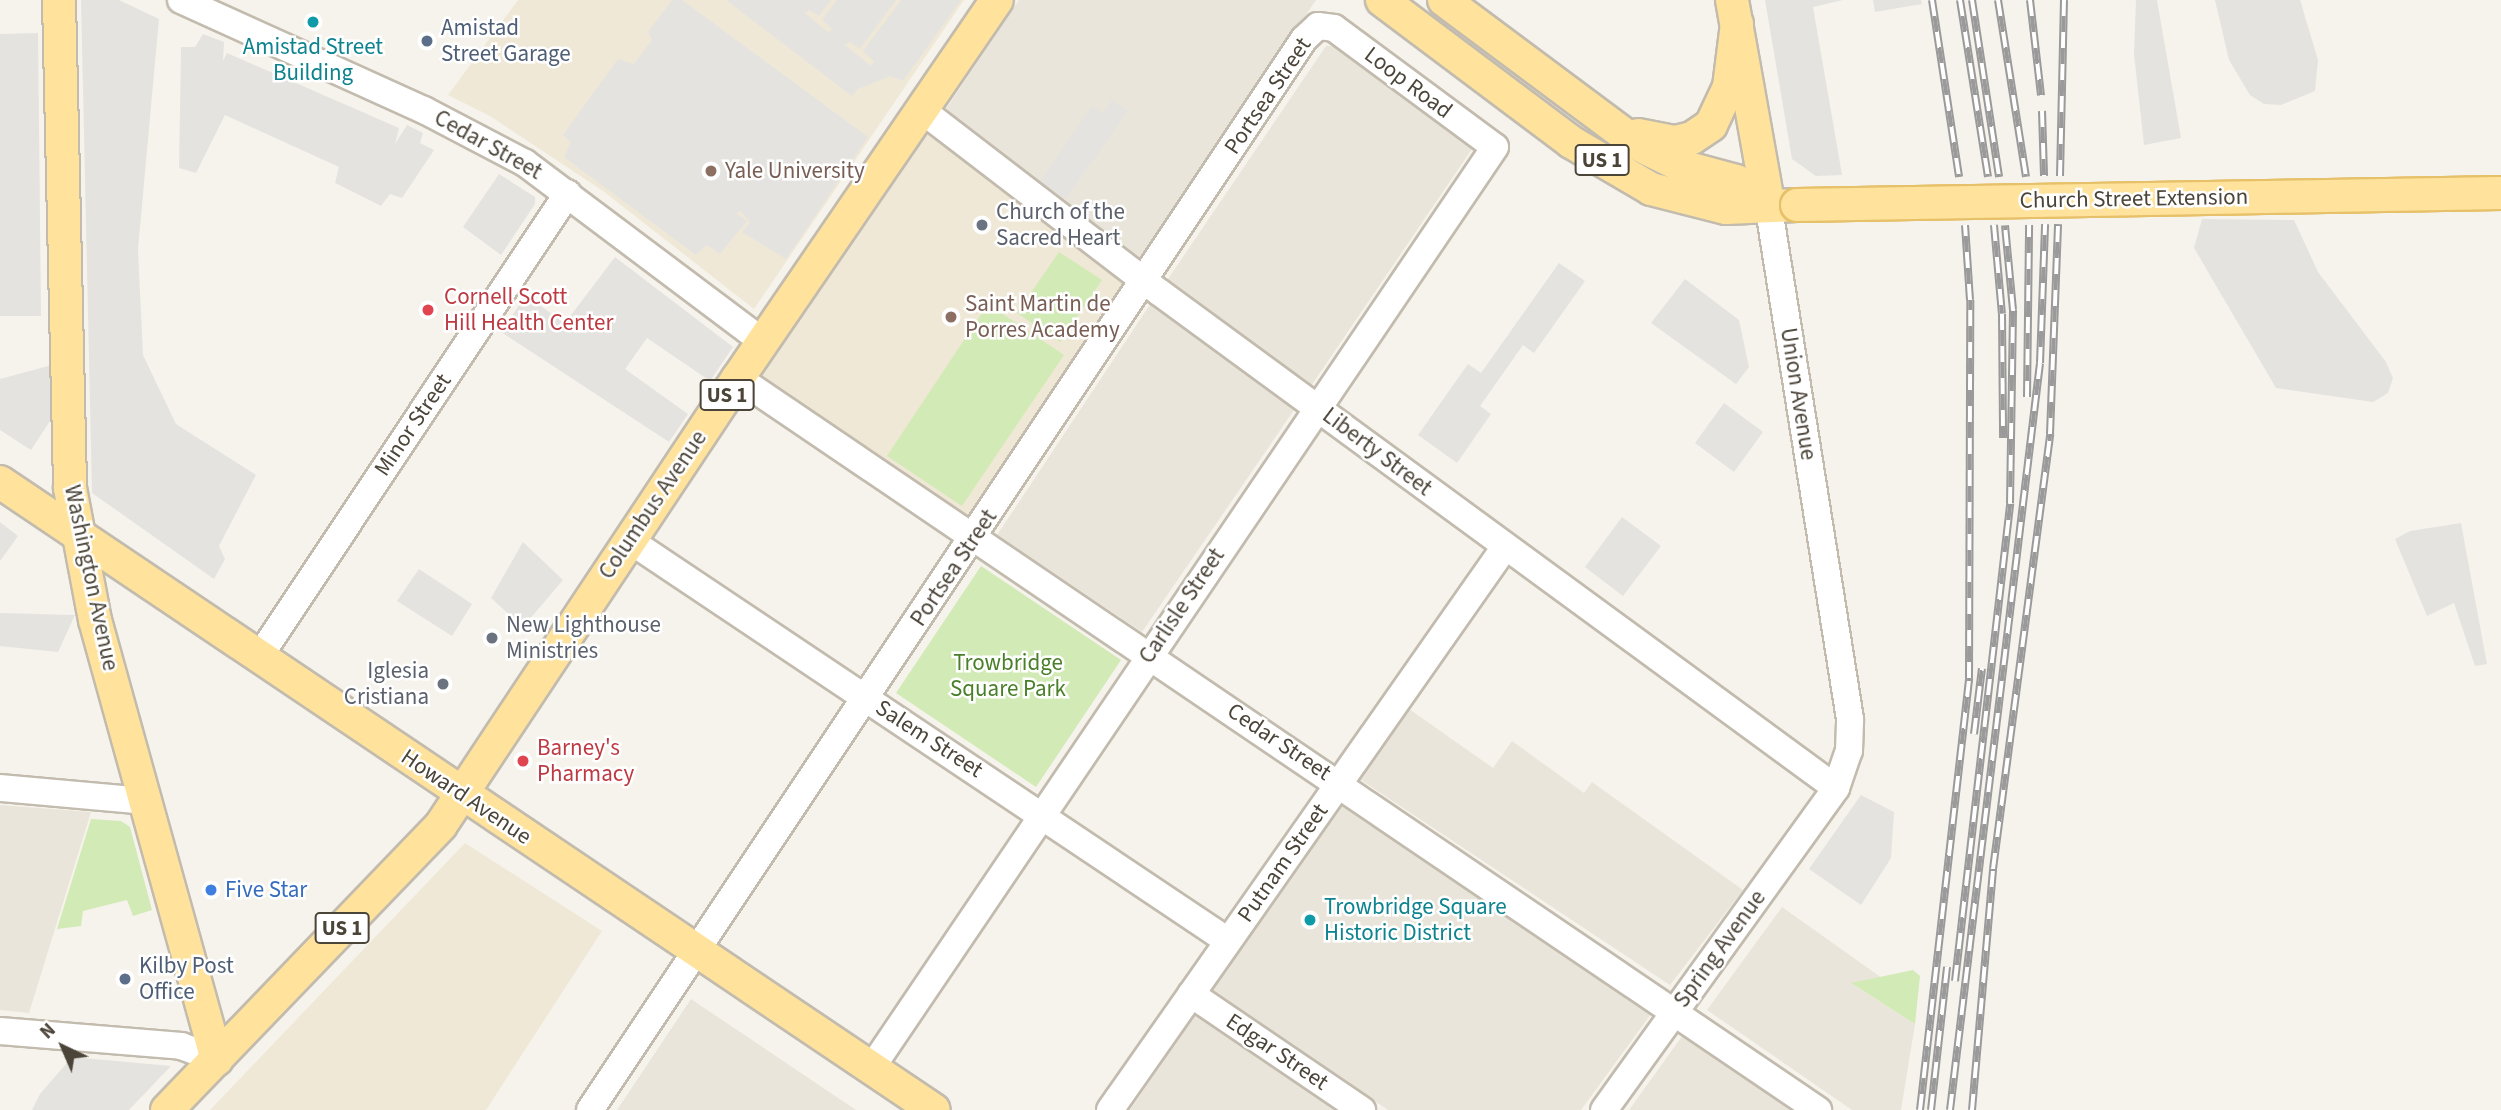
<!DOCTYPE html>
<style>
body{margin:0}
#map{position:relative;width:2501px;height:1110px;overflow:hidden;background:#f6f3ec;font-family:"Source Sans 3",sans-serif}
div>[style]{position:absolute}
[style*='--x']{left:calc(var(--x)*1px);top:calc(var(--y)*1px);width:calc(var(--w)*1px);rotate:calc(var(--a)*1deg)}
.residential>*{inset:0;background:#eae5da}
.education>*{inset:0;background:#efe8d6}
.green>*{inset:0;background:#d2eab5}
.parking>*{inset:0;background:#e5e3e0}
.roads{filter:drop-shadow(2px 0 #c2bbae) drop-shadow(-2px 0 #c2bbae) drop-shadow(0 2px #c2bbae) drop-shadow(0 -2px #c2bbae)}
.minor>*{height:26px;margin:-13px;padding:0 13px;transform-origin:13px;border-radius:13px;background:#fff}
.major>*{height:32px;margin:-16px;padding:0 16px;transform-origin:16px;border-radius:16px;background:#ffe39c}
.rail>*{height:8px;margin-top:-4px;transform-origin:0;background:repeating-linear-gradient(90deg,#fff 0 16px,#9a9a9a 0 32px);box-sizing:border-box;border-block:2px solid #9a9a9a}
.bridges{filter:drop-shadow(2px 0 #e6c16a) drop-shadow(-2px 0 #e6c16a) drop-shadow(0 2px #e6c16a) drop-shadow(0 -2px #e6c16a)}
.major-bridge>*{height:32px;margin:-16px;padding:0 16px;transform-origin:16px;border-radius:16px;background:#ffe39c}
.dots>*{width:19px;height:19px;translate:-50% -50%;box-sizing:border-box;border:4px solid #fff;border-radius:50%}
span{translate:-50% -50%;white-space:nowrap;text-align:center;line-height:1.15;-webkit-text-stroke:5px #fff;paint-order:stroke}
.shield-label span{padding:2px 5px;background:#fff;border:2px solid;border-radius:5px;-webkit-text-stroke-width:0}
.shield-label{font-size:21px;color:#4b4439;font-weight:700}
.service-label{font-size:23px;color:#4e5e75}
.left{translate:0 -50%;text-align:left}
.culture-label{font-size:23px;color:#0d838f}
.street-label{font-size:23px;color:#4b4439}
.education-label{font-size:23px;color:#785e54}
.worship-label{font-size:23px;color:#5b616d}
.right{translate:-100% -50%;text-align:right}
.health-label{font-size:23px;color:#be3a42}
.park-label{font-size:23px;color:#4a7f2a}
.shop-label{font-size:23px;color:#366cbe}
.north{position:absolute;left:28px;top:1012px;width:70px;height:70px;-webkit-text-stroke:5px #fff;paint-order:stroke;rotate:316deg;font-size:19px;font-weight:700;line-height:28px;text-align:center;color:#4b4439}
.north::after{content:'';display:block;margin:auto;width:24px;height:32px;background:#4b4439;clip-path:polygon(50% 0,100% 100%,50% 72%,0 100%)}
</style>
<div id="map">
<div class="residential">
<div style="clip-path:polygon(1019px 0,1316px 0,1140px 258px,944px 112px)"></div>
<div style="clip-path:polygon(1326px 46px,1336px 46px,1472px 149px,1311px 386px,1168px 279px)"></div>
<div style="clip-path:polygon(1151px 303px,1294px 410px,1142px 632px,997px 535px)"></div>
<div style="clip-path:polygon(1409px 709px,1493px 768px,1512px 741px,1584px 793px,1592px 782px,1743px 890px,1670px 985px,1358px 778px)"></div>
<div style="clip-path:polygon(1342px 801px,1651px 1014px,1581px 1110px,1388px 1110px,1212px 990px)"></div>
<div style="clip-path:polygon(0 805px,91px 812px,29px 1013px,0 1010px)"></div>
<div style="clip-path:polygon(1782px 907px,1882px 978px,1852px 984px,1915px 1024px,1901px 1110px,1852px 1110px,1707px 1010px)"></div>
<div style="clip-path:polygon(691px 999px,856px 1110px,617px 1110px)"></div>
<div style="clip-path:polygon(1195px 1015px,1334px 1110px,1130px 1110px)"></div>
<div style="clip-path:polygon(1683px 1035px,1790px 1110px,1629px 1110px)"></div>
</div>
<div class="education">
<div style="clip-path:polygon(518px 0,964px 0,754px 309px,603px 191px,490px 116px,448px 95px)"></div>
<div style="clip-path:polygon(916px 120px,1138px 292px,975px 537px,738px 378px)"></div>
<div style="clip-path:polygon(465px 843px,602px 931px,486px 1110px,210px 1110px)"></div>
</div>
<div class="green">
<div style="clip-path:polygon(1059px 252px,1102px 280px,1060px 342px,1017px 313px)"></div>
<div style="clip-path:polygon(988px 304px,1064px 355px,962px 506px,887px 456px)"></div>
<div style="clip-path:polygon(981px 566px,1121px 660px,1036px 787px,896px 693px)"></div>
<div style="clip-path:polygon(91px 819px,121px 821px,130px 827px,152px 910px,133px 916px,127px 900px,83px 911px,81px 926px,57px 929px)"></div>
<div style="clip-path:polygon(1913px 970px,1920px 976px,1915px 1024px,1851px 983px)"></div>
</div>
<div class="parking">
<div style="clip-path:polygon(81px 0,119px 0,159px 19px,138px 249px,143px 355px,176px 424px,256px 475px,219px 546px,225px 559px,214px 579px,92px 493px)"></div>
<div style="clip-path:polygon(672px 0,682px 0,868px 137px,786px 259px,742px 232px,750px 222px,740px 211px,737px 214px,747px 221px,720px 254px,707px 245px,696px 255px,564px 157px,571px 142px,563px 135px,618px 59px,634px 64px,652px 40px,648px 32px)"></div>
<div style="clip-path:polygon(726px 0,831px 0,819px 16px,809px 10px,805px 13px,829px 33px,832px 29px,822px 20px,837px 0,896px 0,860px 49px,850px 42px,845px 45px,871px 66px,874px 61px,863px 51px,901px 0,961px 0,903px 81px,890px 76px,858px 89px,852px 96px)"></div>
<div style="clip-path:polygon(1765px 0,1843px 0,1813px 7px,1842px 175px,1816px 176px,1792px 159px)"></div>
<div style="clip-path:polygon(1873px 0,1921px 0,1922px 4px,1875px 12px)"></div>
<div style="clip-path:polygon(2136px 0,2157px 0,2181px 138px,2144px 145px,2134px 54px)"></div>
<div style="clip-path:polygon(2215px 0,2300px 0,2318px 60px,2315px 91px,2281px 105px,2264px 104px,2250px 95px,2229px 60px)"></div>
<div style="clip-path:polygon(38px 33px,41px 316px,0 316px,0 34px)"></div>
<div style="clip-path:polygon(203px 34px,224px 42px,223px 61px,227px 53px,399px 128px,395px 144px,407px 125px,423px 133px,420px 143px,434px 150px,402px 198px,390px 194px,381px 206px,335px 183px,339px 167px,225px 115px,196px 173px,179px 168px,181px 47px,195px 47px)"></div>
<div style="clip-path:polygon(1112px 100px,1128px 111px,1066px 199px,1040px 181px,1092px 106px,1103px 113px)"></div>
<div style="clip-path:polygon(499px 174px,535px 197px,535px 204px,501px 255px,463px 227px)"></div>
<div style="clip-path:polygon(2202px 219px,2294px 220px,2318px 272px,2386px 362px,2393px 378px,2388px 393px,2373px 402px,2276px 388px,2194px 248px)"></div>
<div style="clip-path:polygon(615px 257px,733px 347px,710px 381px,647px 338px,625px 369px,688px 414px,669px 442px,501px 332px,522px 301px,529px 305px,532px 300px,565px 323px)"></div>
<div style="clip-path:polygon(1559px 263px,1585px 281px,1534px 353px,1523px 345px,1480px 406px,1491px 414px,1457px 463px,1418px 435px,1468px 364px,1481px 373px)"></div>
<div style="clip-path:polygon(1685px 279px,1739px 320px,1749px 367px,1736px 384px,1651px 323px)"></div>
<div style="clip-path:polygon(52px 365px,52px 418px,31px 450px,0 430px,0 379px)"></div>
<div style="clip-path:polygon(1724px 403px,1763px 432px,1734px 472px,1695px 443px)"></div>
<div style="clip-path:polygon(1622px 517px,1661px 546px,1623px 596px,1585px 567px)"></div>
<div style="clip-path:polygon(0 522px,18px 536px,0 561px)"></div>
<div style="clip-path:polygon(2461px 523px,2487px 664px,2475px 666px,2454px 603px,2427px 616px,2395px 539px,2410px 531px)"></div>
<div style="clip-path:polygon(523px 542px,563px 580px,523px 627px,491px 598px)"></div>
<div style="clip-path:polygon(419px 569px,472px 604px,452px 636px,397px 601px)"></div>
<div style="clip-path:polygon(0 613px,75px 615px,58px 652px,0 646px)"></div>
<div style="clip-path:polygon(1861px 795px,1894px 812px,1891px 858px,1861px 905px,1809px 869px)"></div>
<div style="clip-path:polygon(72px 1057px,171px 1066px,129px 1110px,32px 1110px,40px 1094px)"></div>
</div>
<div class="roads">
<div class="minor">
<div style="--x:181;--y:0;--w:267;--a:24.4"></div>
<div style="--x:424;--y:110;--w:114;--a:27.7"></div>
<div style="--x:525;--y:163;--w:298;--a:36.9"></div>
<div style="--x:923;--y:111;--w:297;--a:37.5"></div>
<div style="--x:1159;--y:292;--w:839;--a:36.23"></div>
<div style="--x:738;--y:378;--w:1305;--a:34.13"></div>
<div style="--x:629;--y:540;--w:721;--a:33.8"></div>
<div style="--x:259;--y:657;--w:557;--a:-56.34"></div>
<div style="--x:0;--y:788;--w:146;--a:5.1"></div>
<div style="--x:1191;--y:994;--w:207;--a:34.2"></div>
<div style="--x:0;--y:1031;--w:182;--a:4.7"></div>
<div style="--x:181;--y:1046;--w:38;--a:20"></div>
<div style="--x:590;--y:1110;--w:1287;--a:-56.31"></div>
<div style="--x:1304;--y:39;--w:19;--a:-43"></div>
<div style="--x:1318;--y:26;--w:16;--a:7"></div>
<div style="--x:1334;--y:28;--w:200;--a:36.5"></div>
<div style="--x:1495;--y:147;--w:1111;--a:124.1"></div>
<div style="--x:1110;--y:1110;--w:688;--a:-54.95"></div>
<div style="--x:1604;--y:1110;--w:397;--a:-54.2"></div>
<div style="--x:1836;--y:788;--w:39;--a:-71"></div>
<div style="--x:1849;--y:751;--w:32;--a:-88"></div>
<div style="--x:1850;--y:719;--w:522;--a:-99.03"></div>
</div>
<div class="major">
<div style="--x:59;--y:0;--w:488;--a:88.7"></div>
<div style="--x:70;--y:488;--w:134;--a:79.3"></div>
<div style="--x:95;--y:620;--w:456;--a:74.5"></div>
<div style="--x:1382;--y:0;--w:236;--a:36.9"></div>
<div style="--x:1571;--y:142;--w:93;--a:30.4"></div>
<div style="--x:1651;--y:189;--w:77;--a:14.2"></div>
<div style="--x:1726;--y:208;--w:71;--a:-2.4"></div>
<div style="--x:1444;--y:0;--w:241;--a:36.7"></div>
<div style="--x:1637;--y:144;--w:52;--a:26.1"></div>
<div style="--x:1684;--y:167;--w:54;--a:15.1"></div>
<div style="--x:1736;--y:181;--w:39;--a:35"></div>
<div style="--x:1732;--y:0;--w:206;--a:79.9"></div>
<div style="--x:1638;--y:135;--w:38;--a:11"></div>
<div style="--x:1675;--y:142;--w:17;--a:-13"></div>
<div style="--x:1692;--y:138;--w:23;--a:-34"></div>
<div style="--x:1711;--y:125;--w:42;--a:-64.7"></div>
<div style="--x:1729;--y:87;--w:64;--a:-82.8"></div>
<div style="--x:0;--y:482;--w:1125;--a:33.92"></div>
<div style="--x:167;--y:1110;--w:395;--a:-46.1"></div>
<div style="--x:441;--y:825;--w:537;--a:-56.4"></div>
<div style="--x:738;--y:378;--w:458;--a:-55.6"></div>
</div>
</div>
<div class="rail">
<div style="--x:1932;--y:0;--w:179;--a:81.3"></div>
<div style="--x:1960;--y:0;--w:179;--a:81"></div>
<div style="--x:1972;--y:0;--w:179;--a:81.3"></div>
<div style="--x:1998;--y:0;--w:179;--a:81"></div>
<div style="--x:2030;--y:0;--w:96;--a:83.4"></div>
<div style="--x:2042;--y:111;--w:65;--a:88.2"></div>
<div style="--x:2060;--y:176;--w:176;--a:-88.7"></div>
<div style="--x:1994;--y:225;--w:89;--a:84.9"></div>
<div style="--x:2002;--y:314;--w:124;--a:89.5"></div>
<div style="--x:2027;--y:397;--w:172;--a:-89.3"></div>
<div style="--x:1974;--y:734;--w:66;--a:-83.1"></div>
<div style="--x:1955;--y:981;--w:481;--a:-83.4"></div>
<div style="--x:2010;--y:503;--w:193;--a:-89.1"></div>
<div style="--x:2013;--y:310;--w:85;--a:-95.4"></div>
<div style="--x:1920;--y:1110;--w:435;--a:-83.5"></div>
<div style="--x:1969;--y:678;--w:378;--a:-89.8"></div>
<div style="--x:1970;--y:300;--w:75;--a:-93.8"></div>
<div style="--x:1931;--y:1110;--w:144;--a:-83.6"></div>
<div style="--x:1950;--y:1110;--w:752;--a:-83.13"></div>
<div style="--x:2040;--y:363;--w:139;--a:-87.9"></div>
<div style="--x:1972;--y:1110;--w:242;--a:-85"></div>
<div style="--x:1993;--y:869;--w:439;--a:-82.5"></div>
<div style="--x:2050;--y:434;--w:210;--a:-87.8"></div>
</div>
<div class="bridges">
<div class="major-bridge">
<div style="--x:1797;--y:205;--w:704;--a:-0.98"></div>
</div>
</div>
<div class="dots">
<div style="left:313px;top:22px;background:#0f9aa8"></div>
<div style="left:427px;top:41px;background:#5c6f8a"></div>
<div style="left:711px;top:171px;background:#8d6e63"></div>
<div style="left:982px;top:225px;background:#6b7280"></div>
<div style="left:428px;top:310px;background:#e0444e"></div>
<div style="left:951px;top:317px;background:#8d6e63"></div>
<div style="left:492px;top:638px;background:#6b7280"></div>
<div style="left:443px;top:684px;background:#6b7280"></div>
<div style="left:523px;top:761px;background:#e0444e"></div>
<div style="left:211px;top:890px;background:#3f7fe0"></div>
<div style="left:1310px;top:920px;background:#0f9aa8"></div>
<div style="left:125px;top:979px;background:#5c6f8a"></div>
</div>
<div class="shield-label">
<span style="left:1602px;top:160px">US 1</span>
<span style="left:727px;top:395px">US 1</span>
<span style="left:342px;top:928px">US 1</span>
</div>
<div class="service-label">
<span class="left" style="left:441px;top:41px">Amistad<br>Street Garage</span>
<span class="left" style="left:139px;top:979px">Kilby Post<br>Office</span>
</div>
<div class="culture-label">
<span style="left:313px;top:60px">Amistad Street<br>Building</span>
<span class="left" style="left:1324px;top:920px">Trowbridge Square<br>Historic District</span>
</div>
<div class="street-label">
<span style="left:1408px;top:83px;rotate:37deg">Loop Road</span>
<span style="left:1268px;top:96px;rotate:-56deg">Portsea Street</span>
<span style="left:488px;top:145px;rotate:29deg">Cedar Street</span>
<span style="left:2134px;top:199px;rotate:-1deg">Church Street Extension</span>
<span style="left:1798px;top:394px;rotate:81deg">Union Avenue</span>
<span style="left:413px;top:425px;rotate:-56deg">Minor Street</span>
<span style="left:1377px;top:452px;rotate:37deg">Liberty Street</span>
<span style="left:653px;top:505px;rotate:-56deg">Columbus Avenue</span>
<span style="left:954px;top:568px;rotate:-56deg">Portsea Street</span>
<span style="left:91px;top:578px;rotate:78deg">Washington Avenue</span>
<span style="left:1182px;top:606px;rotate:-56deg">Carlisle Street</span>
<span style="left:929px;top:739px;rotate:33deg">Salem Street</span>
<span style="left:1279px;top:742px;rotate:34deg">Cedar Street</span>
<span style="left:466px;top:797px;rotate:34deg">Howard Avenue</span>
<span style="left:1283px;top:863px;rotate:-55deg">Putnam Street</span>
<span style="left:1720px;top:949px;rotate:-54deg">Spring Avenue</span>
<span style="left:1277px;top:1052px;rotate:34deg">Edgar Street</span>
</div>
<div class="education-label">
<span class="left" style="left:725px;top:171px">Yale University</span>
<span class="left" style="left:965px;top:317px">Saint Martin de<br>Porres Academy</span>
</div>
<div class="worship-label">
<span class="left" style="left:996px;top:225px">Church of the<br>Sacred Heart</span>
<span class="left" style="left:506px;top:638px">New Lighthouse<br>Ministries</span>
<span class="right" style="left:429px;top:684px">Iglesia<br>Cristiana</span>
</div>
<div class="health-label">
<span class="left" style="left:444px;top:310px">Cornell Scott<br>Hill Health Center</span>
<span class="left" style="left:537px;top:761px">Barney's<br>Pharmacy</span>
</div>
<div class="park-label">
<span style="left:1008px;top:676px">Trowbridge<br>Square Park</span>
</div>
<div class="shop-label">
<span class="left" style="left:225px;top:890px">Five Star</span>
</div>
<div class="north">N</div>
</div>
